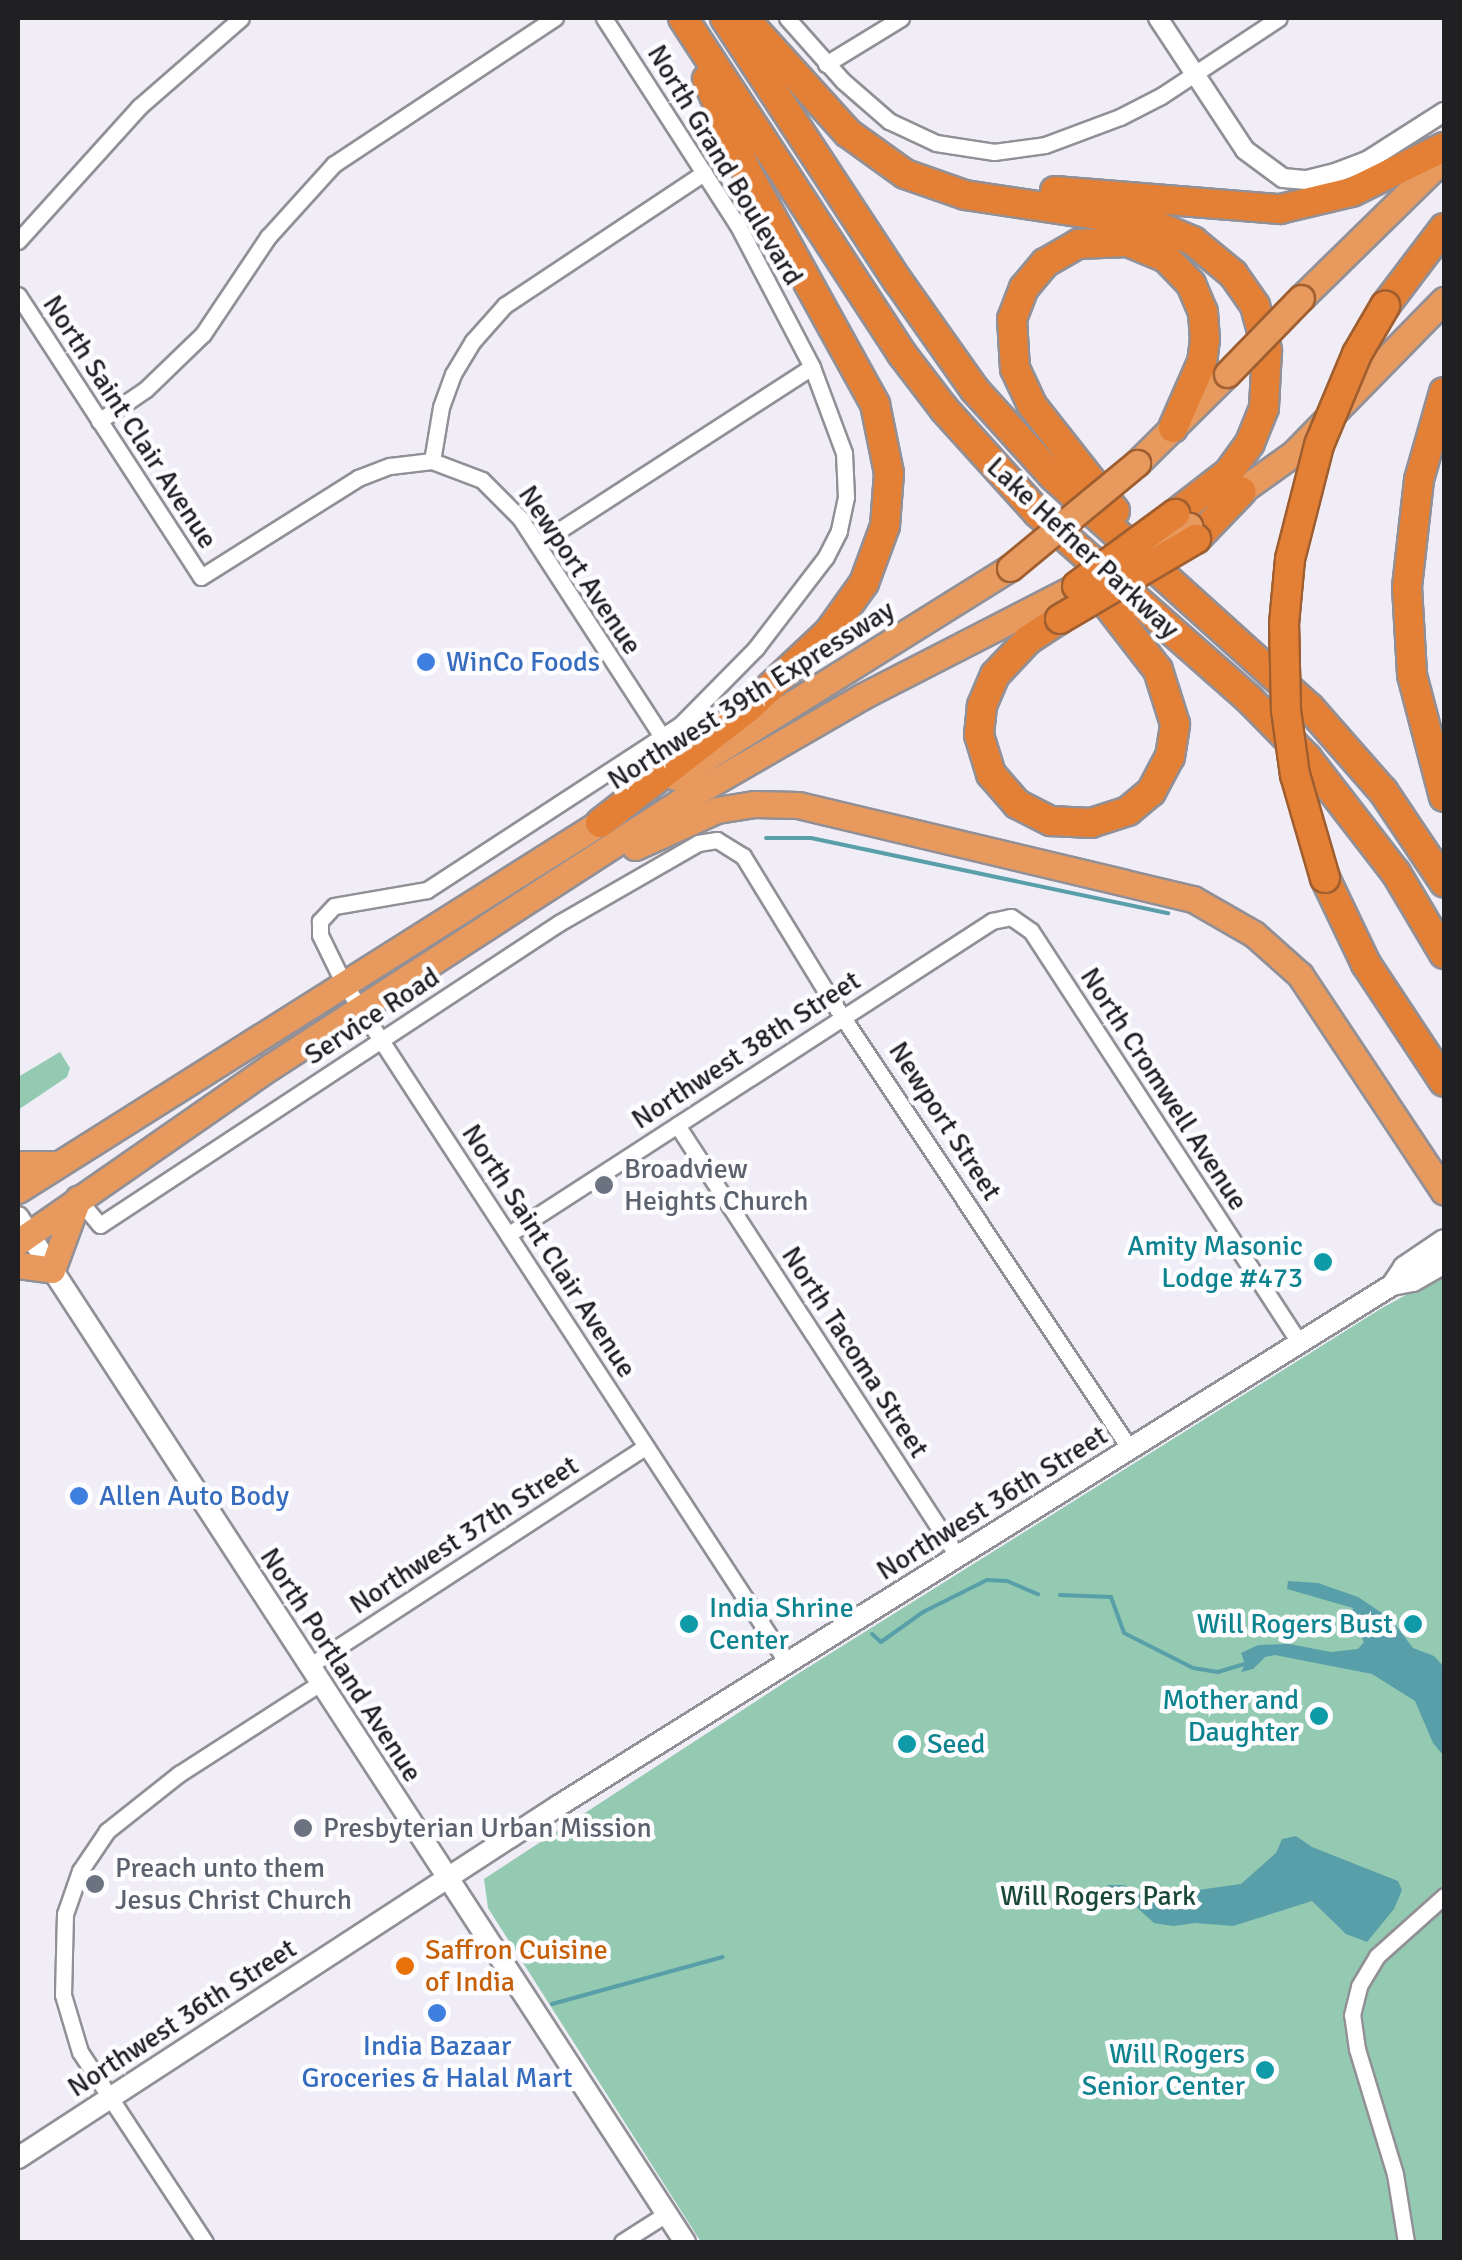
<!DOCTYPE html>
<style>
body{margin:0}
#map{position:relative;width:1462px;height:2260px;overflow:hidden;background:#f0edf6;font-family:Signika,sans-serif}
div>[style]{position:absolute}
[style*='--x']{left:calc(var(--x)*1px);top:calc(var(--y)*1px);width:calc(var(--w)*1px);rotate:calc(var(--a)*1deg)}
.green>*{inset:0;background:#93cab1}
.water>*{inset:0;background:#599faa}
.stream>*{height:4px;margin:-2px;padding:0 2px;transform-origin:2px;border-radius:2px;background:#599faa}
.roads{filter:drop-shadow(2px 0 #929097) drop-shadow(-2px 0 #929097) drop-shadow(0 2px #929097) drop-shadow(0 -2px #929097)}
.minor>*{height:15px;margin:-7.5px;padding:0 7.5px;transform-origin:7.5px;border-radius:7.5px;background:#fff}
.tertiary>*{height:18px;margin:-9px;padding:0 9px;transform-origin:9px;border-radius:9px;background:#fff}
.secondary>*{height:20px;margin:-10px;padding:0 10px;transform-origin:10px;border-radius:10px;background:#fff}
.trunk>*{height:25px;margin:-12.5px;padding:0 12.5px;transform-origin:12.5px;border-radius:12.5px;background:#e89a5e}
.motorway>*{height:28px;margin:-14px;padding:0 14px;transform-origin:14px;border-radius:14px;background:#e38036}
.bridges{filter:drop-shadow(2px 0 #9f5e2f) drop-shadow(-2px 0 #9f5e2f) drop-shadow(0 2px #9f5e2f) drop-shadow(0 -2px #9f5e2f)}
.trunk-bridge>*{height:25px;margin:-12.5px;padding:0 12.5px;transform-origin:12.5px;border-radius:12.5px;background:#e89a5e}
.motorway-bridge>*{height:28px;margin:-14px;padding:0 14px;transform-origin:14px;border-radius:14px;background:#e38036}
.dots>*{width:28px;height:28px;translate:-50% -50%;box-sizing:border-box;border:5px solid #fdfcff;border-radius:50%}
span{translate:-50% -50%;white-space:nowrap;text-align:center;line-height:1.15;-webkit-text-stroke:9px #fdfcff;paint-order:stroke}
.street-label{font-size:28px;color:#201f22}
.shop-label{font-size:28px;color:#366cbe}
.left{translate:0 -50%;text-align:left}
.worship-label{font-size:28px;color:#5b616d}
.culture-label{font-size:28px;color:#0d838f}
.right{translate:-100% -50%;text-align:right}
.park-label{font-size:28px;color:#194936}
.food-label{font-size:28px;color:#c56008}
.frame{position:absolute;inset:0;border:20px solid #201f22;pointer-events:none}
</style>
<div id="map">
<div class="green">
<div style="clip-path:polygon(60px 1052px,70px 1068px,67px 1077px,18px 1110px,18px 1077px)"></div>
<div style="clip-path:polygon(1444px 1274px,1444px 2242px,701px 2242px,488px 1908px,484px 1879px,796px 1675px,1382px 1308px)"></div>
</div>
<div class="water">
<div style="clip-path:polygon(1288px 1581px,1318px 1583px,1358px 1597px,1391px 1619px,1413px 1648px,1434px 1656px,1444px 1667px,1444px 1756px,1433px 1743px,1415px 1701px,1372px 1674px,1275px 1655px,1265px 1657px,1253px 1669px,1241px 1672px,1245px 1664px,1241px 1653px,1258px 1645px,1289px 1644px,1331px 1652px,1358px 1649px,1364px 1642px,1350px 1618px,1353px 1608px,1287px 1589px)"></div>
<div style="clip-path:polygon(1296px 1836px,1312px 1847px,1398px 1881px,1402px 1890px,1394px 1909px,1367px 1942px,1346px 1934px,1312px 1901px,1233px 1926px,1195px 1923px,1173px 1926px,1154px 1923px,1132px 1903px,1101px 1898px,1098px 1892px,1108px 1885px,1124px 1885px,1150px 1900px,1171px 1901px,1191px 1891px,1241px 1884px,1276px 1853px,1282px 1839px)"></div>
</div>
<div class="stream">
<div style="--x:766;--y:838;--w:45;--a:0"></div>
<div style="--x:811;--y:838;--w:365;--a:11.9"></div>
<div style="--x:1060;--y:1595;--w:51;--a:2.2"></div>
<div style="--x:1111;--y:1597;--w:38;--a:70"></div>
<div style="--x:1124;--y:1633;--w:77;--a:26.9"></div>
<div style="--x:1193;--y:1668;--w:25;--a:9"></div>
<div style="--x:1218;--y:1672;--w:28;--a:-17"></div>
<div style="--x:872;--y:1634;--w:12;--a:42"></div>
<div style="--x:881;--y:1642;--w:52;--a:-35.5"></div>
<div style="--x:923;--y:1612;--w:72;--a:-26.6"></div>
<div style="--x:987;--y:1580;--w:20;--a:3"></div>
<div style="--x:1007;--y:1581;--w:34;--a:23"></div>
<div style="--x:552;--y:2004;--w:177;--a:-15.4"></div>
</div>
<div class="roads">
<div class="minor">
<div style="--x:604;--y:18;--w:245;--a:57.2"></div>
<div style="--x:737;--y:224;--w:161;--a:62.3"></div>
<div style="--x:812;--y:367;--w:92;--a:69.6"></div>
<div style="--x:844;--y:453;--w:44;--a:87.4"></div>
<div style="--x:846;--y:497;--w:35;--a:102"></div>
<div style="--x:839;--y:531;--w:30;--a:117"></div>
<div style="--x:825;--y:558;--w:113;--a:127.5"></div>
<div style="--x:756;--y:648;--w:108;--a:134.6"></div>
<div style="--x:680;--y:725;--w:302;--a:146.9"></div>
<div style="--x:427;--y:890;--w:94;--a:170.2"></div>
<div style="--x:334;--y:906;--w:21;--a:133"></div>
<div style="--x:320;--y:921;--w:14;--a:90"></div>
<div style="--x:320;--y:935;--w:52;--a:63.9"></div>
<div style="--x:343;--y:982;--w:814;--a:56.88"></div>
<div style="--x:787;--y:18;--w:84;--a:48.4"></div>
<div style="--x:843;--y:81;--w:61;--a:41"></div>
<div style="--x:889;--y:121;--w:52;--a:25.1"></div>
<div style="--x:936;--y:143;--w:59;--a:8.8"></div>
<div style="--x:994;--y:152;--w:51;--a:-7.8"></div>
<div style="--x:1045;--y:145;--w:80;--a:-20.5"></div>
<div style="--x:1120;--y:117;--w:46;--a:-27.1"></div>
<div style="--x:1161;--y:96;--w:141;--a:-33.5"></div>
<div style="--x:826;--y:64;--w:88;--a:-31.5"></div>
<div style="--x:18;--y:241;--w:181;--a:-47.9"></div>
<div style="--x:139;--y:107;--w:135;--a:-41.1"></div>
<div style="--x:18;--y:295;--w:336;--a:57"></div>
<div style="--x:201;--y:577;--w:186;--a:-32.2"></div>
<div style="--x:358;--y:478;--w:34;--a:-21"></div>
<div style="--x:390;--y:466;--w:42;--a:-6.8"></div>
<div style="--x:432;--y:461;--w:55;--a:-80.5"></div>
<div style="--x:441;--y:407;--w:35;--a:-70"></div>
<div style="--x:453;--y:374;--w:39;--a:-59"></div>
<div style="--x:473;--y:341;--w:48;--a:-48.4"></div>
<div style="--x:505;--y:305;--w:239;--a:-33.6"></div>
<div style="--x:99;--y:421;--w:57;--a:-34.2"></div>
<div style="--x:146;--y:389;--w:79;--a:-44"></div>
<div style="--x:203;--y:334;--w:117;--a:-56.2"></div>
<div style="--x:268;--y:237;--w:98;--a:-47.9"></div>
<div style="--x:334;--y:164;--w:265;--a:-33.5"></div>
<div style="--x:432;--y:461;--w:53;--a:20.8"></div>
<div style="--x:482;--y:480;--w:54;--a:45"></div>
<div style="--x:520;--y:518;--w:261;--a:57"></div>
<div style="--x:538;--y:544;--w:326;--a:-32.9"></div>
<div style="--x:677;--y:1125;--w:515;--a:56.96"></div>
<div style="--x:78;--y:1199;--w:34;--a:50"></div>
<div style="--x:100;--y:1225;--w:549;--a:-33.34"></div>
<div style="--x:559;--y:923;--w:160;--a:-29.9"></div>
<div style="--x:698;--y:843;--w:19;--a:-9"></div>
<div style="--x:717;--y:840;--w:31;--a:32"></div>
<div style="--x:743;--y:856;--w:170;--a:58.5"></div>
<div style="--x:832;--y:1001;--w:538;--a:56.37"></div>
<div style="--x:509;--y:1234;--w:576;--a:-32.94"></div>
<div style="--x:992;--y:921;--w:19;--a:-12"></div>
<div style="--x:1011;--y:917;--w:24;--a:35"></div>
<div style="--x:1031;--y:931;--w:492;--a:56.9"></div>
<div style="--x:309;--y:1666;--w:402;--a:-33.1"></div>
<div style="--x:205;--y:2242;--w:227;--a:-123.3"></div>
<div style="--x:80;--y:2052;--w:59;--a:-106.6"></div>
<div style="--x:63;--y:1995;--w:81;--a:-88.6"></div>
<div style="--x:65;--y:1914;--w:46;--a:-70.8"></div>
<div style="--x:80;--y:1871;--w:48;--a:-56"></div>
<div style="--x:107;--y:1831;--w:92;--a:-38.4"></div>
<div style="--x:179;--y:1774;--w:168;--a:-32.8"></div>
<div style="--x:622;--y:2242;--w:52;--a:-32.5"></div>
<div style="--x:1406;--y:2242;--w:69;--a:-99.2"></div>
<div style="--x:1395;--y:2174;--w:131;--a:-106.9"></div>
<div style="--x:1357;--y:2049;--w:34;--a:-98"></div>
<div style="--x:1352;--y:2015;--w:30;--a:-76"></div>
<div style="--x:1359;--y:1986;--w:35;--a:-59"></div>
<div style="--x:1377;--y:1956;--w:90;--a:-41.8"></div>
</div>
<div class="tertiary">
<div style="--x:1158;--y:18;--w:158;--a:56.6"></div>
<div style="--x:1245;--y:150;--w:47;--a:36.4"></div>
<div style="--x:1283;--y:178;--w:24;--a:5"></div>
<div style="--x:1307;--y:180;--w:32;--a:-14"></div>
<div style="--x:1338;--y:172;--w:31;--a:-21"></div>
<div style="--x:1367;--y:161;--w:91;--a:-32.5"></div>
</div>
<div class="secondary">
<div style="--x:18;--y:1217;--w:1223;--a:56.95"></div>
<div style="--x:1392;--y:1285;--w:22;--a:-56"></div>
<div style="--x:1404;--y:1267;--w:48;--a:-34"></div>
<div style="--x:18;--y:2158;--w:645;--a:-33.1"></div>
<div style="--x:558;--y:1806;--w:983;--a:-31.99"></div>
<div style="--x:1392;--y:1285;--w:21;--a:-11"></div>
<div style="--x:1413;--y:1281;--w:36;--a:-30"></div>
</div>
<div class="trunk">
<div style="--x:1301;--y:298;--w:200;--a:-44.4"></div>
<div style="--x:1137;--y:463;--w:127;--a:-44.7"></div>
<div style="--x:1224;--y:503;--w:86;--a:-35.5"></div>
<div style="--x:1294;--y:453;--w:214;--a:-45.6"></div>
<div style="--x:675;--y:777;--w:395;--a:-32"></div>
<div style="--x:635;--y:847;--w:90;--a:-24.3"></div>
<div style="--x:717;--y:810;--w:37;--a:-9"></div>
<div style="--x:754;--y:804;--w:44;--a:1.3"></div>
<div style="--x:798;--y:805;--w:406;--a:13.4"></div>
<div style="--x:1193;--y:899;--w:70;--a:29.8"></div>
<div style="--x:1254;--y:934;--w:62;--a:41.7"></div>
<div style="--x:1300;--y:975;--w:260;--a:56.4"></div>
<div style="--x:18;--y:1164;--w:40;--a:0"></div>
<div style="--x:18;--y:1190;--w:706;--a:-32.27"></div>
<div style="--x:18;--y:1242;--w:307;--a:-34.8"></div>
<div style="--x:270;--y:1067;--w:492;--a:-32.9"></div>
<div style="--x:683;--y:800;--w:208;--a:-30"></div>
<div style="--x:863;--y:696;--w:241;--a:-27.2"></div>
<div style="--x:18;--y:1265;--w:34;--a:8"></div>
<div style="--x:52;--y:1270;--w:76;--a:-69.9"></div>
</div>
<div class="motorway">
<div style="--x:683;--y:18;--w:401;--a:56.9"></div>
<div style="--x:902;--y:354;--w:69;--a:52.6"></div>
<div style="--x:944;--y:409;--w:140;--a:47.9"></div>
<div style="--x:1038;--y:513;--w:281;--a:41.4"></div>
<div style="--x:1249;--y:699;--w:83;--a:45.5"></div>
<div style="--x:1307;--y:758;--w:145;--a:52.3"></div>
<div style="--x:1396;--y:873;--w:94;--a:59.3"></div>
<div style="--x:725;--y:18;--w:315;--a:56.7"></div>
<div style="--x:898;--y:281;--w:133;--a:54.8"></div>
<div style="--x:975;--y:390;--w:116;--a:47.8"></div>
<div style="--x:1053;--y:476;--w:346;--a:42.1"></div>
<div style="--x:1310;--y:708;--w:111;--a:48.7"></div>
<div style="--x:1383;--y:791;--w:110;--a:56.2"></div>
<div style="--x:744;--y:18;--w:155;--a:47.9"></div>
<div style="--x:848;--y:133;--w:70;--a:35.7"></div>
<div style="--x:905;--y:174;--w:64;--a:19.3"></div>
<div style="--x:965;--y:195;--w:187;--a:8.6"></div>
<div style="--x:1150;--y:223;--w:47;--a:22.7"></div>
<div style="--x:1193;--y:241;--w:52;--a:39.5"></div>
<div style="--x:1233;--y:274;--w:39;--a:55"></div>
<div style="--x:1255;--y:306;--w:46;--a:74.7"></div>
<div style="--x:1267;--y:350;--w:58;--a:93"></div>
<div style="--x:1264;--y:408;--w:38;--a:112"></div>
<div style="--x:1250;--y:443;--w:37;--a:126"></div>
<div style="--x:1228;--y:473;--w:67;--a:142.3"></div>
<div style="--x:1055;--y:191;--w:226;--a:4.6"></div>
<div style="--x:1280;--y:209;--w:74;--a:-13.3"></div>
<div style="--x:1352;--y:192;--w:102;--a:-26.1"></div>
<div style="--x:1385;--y:306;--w:98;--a:-52.9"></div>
<div style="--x:1444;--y:392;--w:91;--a:105.9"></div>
<div style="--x:1419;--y:480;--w:108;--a:96.4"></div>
<div style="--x:1407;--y:587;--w:88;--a:86.7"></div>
<div style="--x:1412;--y:675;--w:126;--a:75.3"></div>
<div style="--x:1115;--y:511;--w:135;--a:-128.1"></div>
<div style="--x:1032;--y:405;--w:40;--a:-115"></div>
<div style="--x:1015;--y:369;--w:50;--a:-93.4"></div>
<div style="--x:1012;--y:319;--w:33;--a:-69"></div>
<div style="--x:1024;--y:288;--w:33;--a:-50"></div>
<div style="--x:1045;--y:263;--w:38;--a:-30"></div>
<div style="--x:1078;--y:244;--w:50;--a:-2.3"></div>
<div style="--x:1128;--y:242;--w:41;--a:22.8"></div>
<div style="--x:1166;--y:258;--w:36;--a:46"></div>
<div style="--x:1191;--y:284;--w:30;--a:67"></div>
<div style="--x:1203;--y:312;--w:27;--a:86"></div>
<div style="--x:1205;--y:339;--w:23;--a:97"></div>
<div style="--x:1202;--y:362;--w:72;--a:113.7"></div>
<div style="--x:1196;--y:539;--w:66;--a:-46.2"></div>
<div style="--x:1060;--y:619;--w:38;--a:147"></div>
<div style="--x:1028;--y:640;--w:48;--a:133.3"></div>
<div style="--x:995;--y:675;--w:34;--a:113"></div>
<div style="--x:982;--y:706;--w:29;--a:96"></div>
<div style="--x:979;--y:735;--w:41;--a:72.9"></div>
<div style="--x:991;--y:774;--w:40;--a:49"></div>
<div style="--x:1017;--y:804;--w:38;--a:27"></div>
<div style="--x:1051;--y:821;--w:40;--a:2.9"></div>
<div style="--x:1091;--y:823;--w:39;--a:-18"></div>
<div style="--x:1128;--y:811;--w:30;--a:-40"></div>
<div style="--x:1151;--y:792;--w:40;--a:-62"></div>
<div style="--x:1170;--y:757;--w:33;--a:-81"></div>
<div style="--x:1175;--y:724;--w:57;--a:-107.5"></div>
<div style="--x:1158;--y:670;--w:116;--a:-127.7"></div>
<div style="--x:600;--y:823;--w:189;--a:-37.9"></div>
<div style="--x:749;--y:707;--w:110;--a:-43.2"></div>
<div style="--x:829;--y:632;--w:60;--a:-54.5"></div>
<div style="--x:864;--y:583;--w:61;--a:-69.8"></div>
<div style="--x:885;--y:526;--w:53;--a:-85.7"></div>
<div style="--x:889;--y:473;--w:70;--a:-101.5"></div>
<div style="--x:875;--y:404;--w:265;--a:-118.9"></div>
<div style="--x:747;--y:172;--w:101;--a:-113.3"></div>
<div style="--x:1325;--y:878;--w:95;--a:64.5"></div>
<div style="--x:1366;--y:964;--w:141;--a:56.5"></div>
</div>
</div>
<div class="bridges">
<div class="trunk-bridge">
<div style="--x:1227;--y:374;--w:106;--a:-45.8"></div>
<div style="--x:1135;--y:556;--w:62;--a:-29.1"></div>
<div style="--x:1010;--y:568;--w:165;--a:-39.6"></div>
</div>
<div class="motorway-bridge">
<div style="--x:1077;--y:586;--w:122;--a:-36.3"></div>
<div style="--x:1060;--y:619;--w:158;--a:-30.5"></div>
<div style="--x:1325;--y:878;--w:107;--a:-106.2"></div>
<div style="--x:1295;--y:775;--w:66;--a:-97.9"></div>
<div style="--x:1286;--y:710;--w:86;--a:-91.3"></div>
<div style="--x:1284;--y:624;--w:65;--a:-84.7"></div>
<div style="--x:1290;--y:559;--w:118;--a:-75.7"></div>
<div style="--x:1319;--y:445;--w:99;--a:-67.3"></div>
<div style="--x:1357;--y:354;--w:56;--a:-59.7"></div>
</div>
</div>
<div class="dots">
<div style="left:426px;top:662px;background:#3f7fe0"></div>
<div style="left:604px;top:1185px;background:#6b7280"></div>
<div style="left:1323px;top:1262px;background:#0f9aa8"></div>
<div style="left:79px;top:1496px;background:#3f7fe0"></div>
<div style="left:689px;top:1624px;background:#0f9aa8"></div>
<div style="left:1413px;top:1624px;background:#0f9aa8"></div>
<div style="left:1319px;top:1716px;background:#0f9aa8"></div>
<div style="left:907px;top:1744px;background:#0f9aa8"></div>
<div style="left:303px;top:1828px;background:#6b7280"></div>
<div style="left:95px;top:1884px;background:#6b7280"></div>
<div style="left:405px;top:1966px;background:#e8710a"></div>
<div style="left:437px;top:2013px;background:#3f7fe0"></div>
<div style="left:1265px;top:2070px;background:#0f9aa8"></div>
</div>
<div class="street-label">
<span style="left:725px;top:165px;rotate:59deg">North Grand Boulevard</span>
<span style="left:130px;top:422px;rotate:57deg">North Saint Clair Avenue</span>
<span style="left:1083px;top:548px;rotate:43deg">Lake Hefner Parkway</span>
<span style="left:580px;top:570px;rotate:56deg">Newport Avenue</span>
<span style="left:751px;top:695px;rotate:-32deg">Northwest 39th Expressway</span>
<span style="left:372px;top:1016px;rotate:-33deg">Service Road</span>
<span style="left:746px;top:1050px;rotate:-33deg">Northwest 38th Street</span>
<span style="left:1164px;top:1089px;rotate:57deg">North Cromwell Avenue</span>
<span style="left:945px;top:1121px;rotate:57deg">Newport Street</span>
<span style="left:549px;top:1251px;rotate:57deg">North Saint Clair Avenue</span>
<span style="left:855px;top:1352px;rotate:57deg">North Tacoma Street</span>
<span style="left:992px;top:1503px;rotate:-32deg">Northwest 36th Street</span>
<span style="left:464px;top:1535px;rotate:-33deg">Northwest 37th Street</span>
<span style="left:341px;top:1665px;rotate:57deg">North Portland Avenue</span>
<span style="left:182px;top:2018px;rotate:-33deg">Northwest 36th Street</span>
</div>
<div class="shop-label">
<span class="left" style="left:446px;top:662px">WinCo Foods</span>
<span class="left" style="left:99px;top:1496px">Allen Auto Body</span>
<span style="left:437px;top:2062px">India Bazaar<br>Groceries &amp; Halal Mart</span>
</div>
<div class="worship-label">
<span class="left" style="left:624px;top:1185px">Broadview<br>Heights Church</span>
<span class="left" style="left:323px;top:1828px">Presbyterian Urban Mission</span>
<span class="left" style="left:115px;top:1884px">Preach unto them<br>Jesus Christ Church</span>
</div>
<div class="culture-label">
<span class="right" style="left:1303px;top:1262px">Amity Masonic<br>Lodge #473</span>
<span class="left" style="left:709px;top:1624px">India Shrine<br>Center</span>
<span class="right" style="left:1393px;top:1624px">Will Rogers Bust</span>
<span class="right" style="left:1299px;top:1716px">Mother and<br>Daughter</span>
<span class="left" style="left:927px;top:1744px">Seed</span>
<span class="right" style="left:1245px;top:2070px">Will Rogers<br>Senior Center</span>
</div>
<div class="park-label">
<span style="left:1098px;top:1896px">Will Rogers Park</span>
</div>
<div class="food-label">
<span class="left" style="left:425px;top:1966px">Saffron Cuisine<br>of India</span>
</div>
<div class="frame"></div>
</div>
